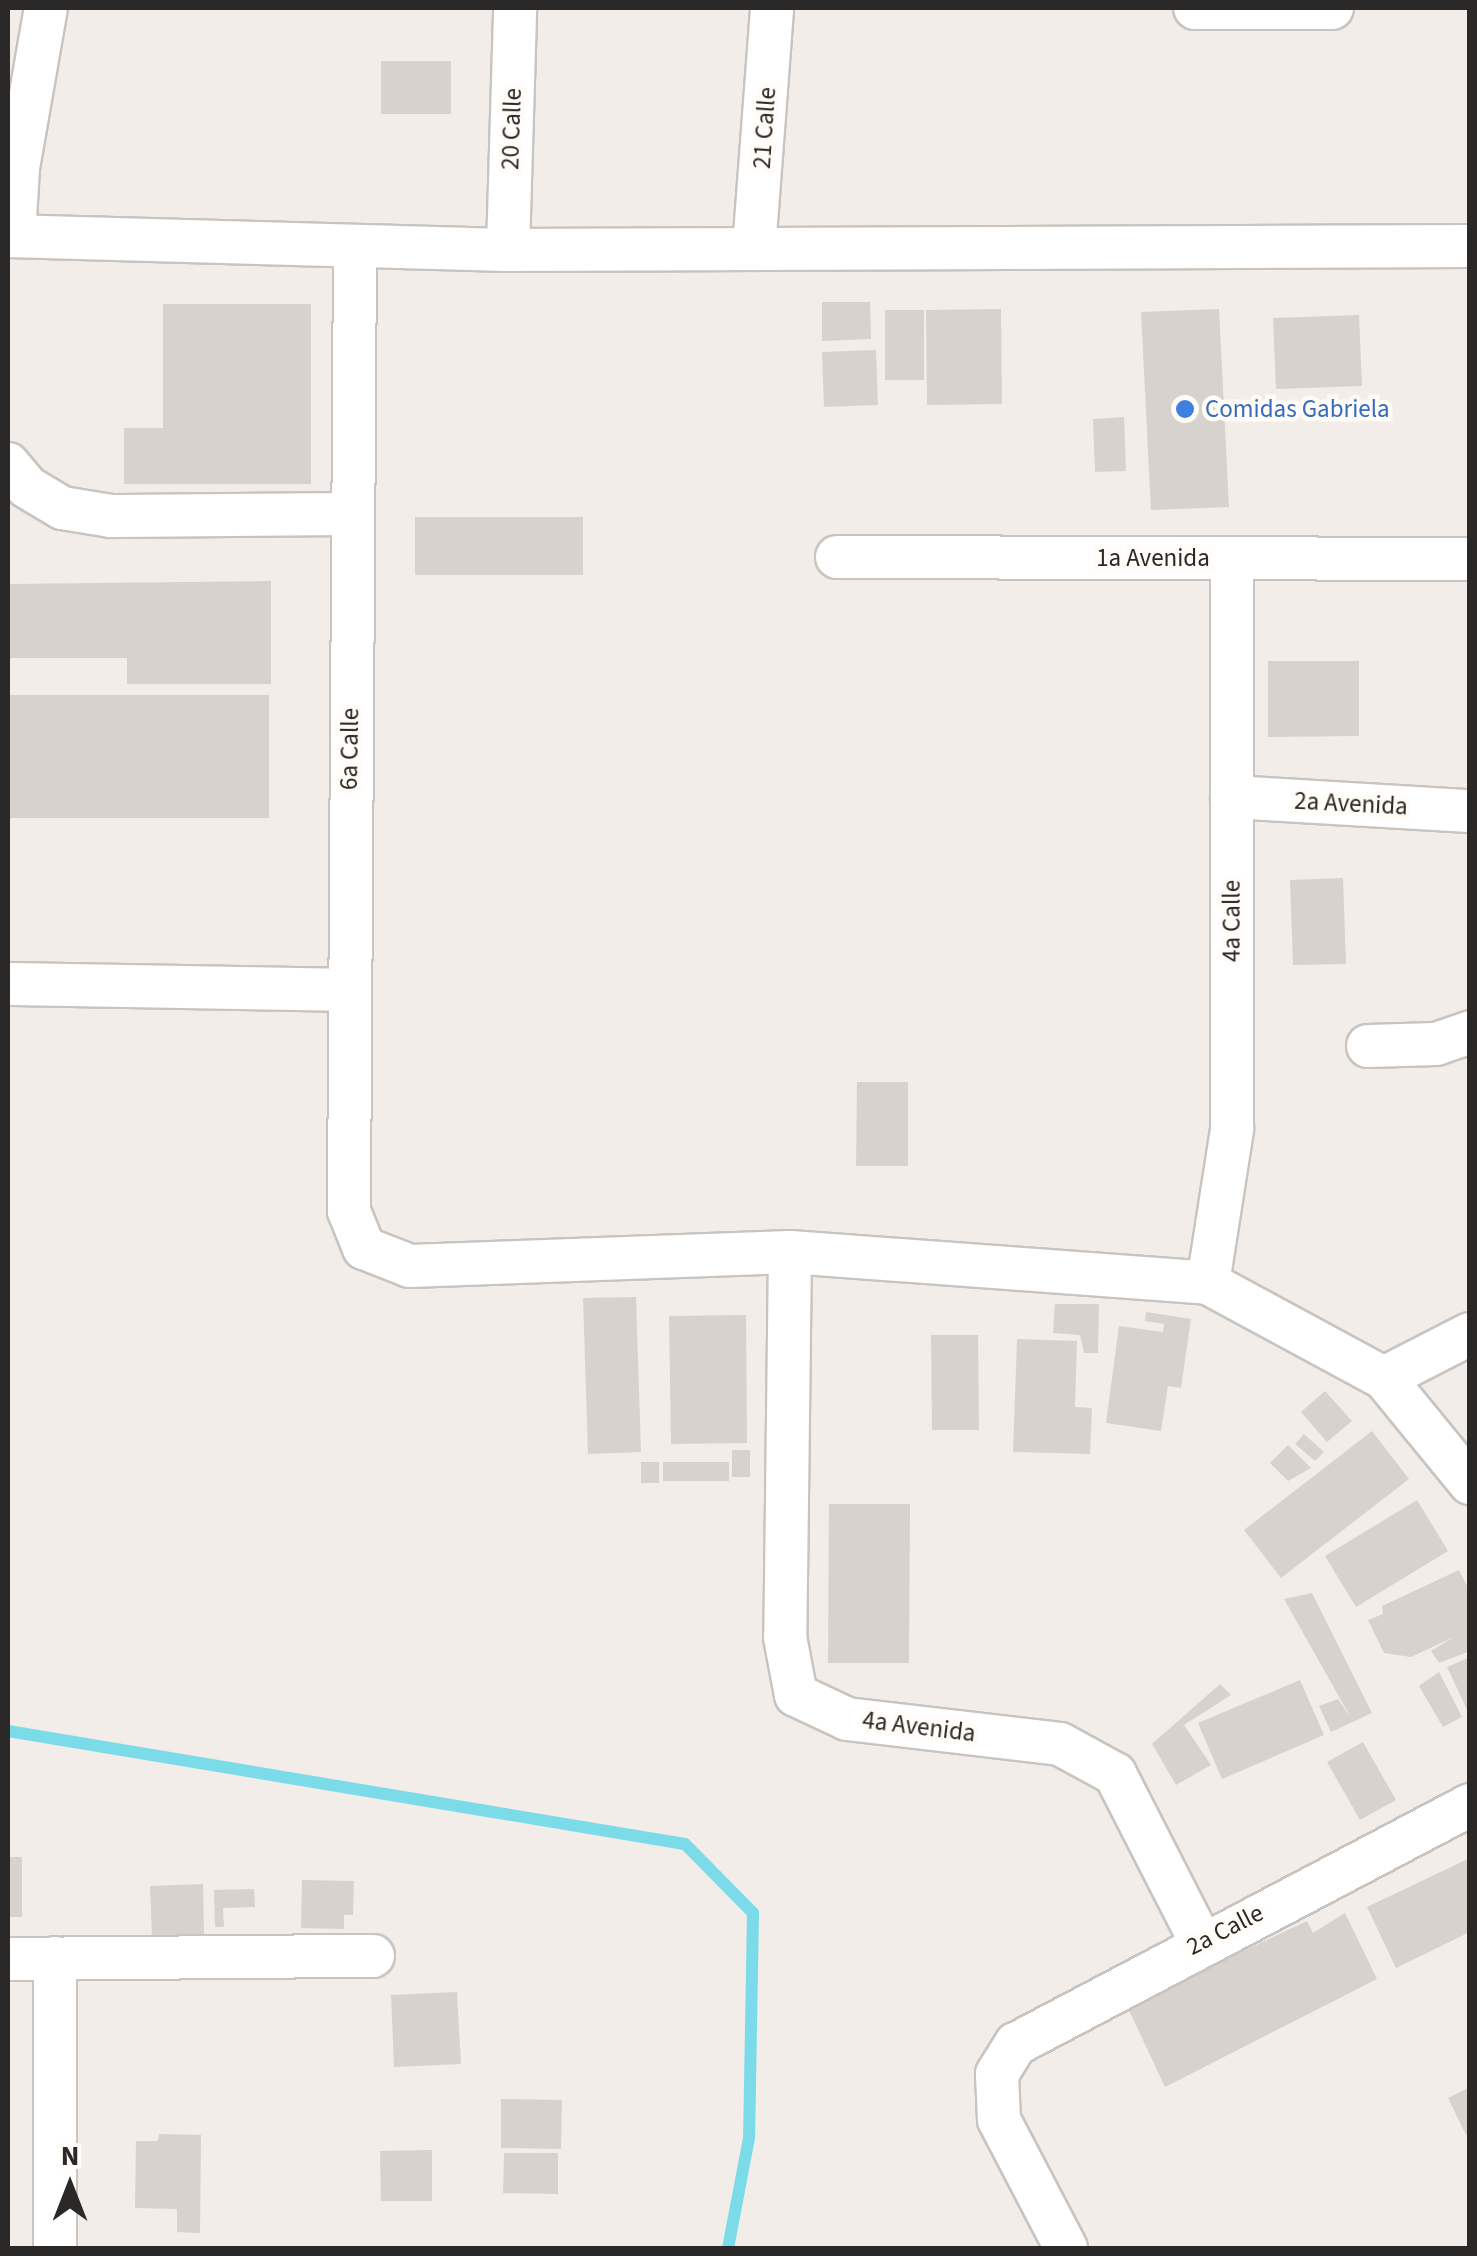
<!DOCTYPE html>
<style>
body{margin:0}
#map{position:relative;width:1477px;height:2256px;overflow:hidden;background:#f2ede8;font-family:"Source Sans 3",sans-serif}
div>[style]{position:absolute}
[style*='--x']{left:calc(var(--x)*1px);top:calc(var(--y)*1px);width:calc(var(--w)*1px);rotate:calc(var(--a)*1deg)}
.stream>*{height:12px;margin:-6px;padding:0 6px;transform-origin:6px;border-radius:6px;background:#7bdbe8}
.building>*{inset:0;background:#d7d2cd}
.roads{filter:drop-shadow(2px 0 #c9c4bf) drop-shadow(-2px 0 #c9c4bf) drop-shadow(0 2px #c9c4bf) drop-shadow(0 -2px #c9c4bf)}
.minor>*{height:42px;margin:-21px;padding:0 21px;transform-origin:21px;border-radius:21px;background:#fff}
.dots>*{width:28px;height:28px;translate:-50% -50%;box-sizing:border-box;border:5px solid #fffbf6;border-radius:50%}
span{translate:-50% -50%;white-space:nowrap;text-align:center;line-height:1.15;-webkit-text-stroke:9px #fffbf6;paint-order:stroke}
.street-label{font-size:25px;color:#2b2927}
.shop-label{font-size:25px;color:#366cbe}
.left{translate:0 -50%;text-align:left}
.frame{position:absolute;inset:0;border:10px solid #2b2927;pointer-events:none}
.north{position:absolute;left:20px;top:2136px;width:100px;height:100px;-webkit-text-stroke:8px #fffbf6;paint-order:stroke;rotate:0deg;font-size:28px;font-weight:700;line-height:40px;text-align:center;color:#2b2927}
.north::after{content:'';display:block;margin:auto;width:35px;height:45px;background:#2b2927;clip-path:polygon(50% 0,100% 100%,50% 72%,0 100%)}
</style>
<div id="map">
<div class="stream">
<div style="--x:8;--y:1731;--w:686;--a:9.48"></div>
<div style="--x:685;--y:1844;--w:97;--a:45.4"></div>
<div style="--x:753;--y:1913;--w:225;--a:91"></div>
<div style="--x:749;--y:2138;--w:112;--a:100.8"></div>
</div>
<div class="building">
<div style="clip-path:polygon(381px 61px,451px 61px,451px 114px,381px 114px)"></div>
<div style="clip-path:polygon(822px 302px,870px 302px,871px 339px,822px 341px)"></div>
<div style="clip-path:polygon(163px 304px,311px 304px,311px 484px,124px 484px,124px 428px,163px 428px)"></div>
<div style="clip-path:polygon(1001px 309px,1002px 404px,927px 405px,926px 310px)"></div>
<div style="clip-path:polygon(1219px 309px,1229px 507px,1151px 510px,1141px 312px)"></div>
<div style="clip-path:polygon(885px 310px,924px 310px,924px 380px,885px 380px)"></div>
<div style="clip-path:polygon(1359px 315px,1362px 386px,1276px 389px,1273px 318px)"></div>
<div style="clip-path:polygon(876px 350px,878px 405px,824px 407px,822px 352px)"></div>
<div style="clip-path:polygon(1124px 417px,1126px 471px,1095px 472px,1093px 419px)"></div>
<div style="clip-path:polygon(415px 517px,583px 517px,583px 575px,415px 575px)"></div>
<div style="clip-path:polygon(271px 581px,271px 684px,127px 684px,127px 658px,8px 658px,8px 584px)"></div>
<div style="clip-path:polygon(1268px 661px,1359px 661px,1359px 736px,1268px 737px)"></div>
<div style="clip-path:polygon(8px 695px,269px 695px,269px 818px,8px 818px)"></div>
<div style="clip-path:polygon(1343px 878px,1346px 964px,1293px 965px,1290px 880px)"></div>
<div style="clip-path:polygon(857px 1082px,908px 1082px,908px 1166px,856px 1166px)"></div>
<div style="clip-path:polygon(636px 1297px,641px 1452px,588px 1454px,583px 1298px)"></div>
<div style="clip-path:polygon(1055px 1304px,1099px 1304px,1098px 1353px,1084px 1353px,1080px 1335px,1053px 1333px)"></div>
<div style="clip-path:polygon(1146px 1312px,1191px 1319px,1181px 1388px,1168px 1386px,1161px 1431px,1106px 1423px,1119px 1326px,1163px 1332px,1164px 1324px,1145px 1321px)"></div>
<div style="clip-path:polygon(746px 1315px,747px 1443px,671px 1444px,669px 1316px)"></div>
<div style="clip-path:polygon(931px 1335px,978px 1335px,979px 1430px,932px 1430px)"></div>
<div style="clip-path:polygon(1017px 1339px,1077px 1341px,1075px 1407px,1092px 1408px,1090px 1454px,1013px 1452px)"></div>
<div style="clip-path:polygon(1325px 1391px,1352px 1421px,1327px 1442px,1301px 1412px)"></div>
<div style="clip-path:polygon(1372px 1431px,1409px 1479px,1281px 1578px,1244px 1530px)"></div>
<div style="clip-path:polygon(1304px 1434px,1324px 1452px,1315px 1461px,1295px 1444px)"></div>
<div style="clip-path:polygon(1288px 1445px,1311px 1468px,1288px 1481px,1270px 1463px)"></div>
<div style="clip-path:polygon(732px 1450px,750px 1450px,750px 1477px,732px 1477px)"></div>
<div style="clip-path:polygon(641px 1462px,659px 1462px,659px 1483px,641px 1483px)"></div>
<div style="clip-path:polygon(663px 1462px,729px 1462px,729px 1481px,663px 1481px)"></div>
<div style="clip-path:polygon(1417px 1500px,1448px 1551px,1356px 1607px,1325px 1556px)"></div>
<div style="clip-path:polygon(829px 1504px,910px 1504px,909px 1663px,828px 1663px)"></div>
<div style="clip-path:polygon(1459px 1570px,1470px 1592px,1470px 1651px,1439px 1663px,1431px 1651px,1454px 1637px,1411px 1657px,1384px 1653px,1368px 1620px,1383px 1614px,1382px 1606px)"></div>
<div style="clip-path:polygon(1312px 1593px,1372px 1713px,1331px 1732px,1319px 1706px,1338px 1699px,1351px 1718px,1284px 1599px)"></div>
<div style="clip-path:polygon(1470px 1657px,1470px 1716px,1447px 1667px)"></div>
<div style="clip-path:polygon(1439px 1672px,1462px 1717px,1443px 1727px,1419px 1686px)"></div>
<div style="clip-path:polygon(1300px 1680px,1324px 1735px,1222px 1779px,1198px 1723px)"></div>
<div style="clip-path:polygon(1220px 1684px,1231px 1695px,1184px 1725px,1211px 1765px,1176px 1785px,1152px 1744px)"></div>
<div style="clip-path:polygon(1363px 1742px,1396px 1800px,1360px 1820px,1327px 1762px)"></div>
<div style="clip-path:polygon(8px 1857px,22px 1857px,22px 1917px,8px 1917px)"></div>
<div style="clip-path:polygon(1470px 1858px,1470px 1932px,1396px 1968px,1367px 1907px)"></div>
<div style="clip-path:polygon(302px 1880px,354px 1881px,353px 1915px,344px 1915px,344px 1929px,301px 1928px)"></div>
<div style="clip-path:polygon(203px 1884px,204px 1935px,152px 1937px,150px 1886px)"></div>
<div style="clip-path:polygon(254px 1889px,255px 1907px,223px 1908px,224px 1927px,215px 1927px,214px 1890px)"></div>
<div style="clip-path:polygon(1345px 1913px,1377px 1979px,1165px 2087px,1127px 2006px,1307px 1921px,1313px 1933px)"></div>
<div style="clip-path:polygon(457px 1992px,461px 2064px,394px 2067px,391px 1995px)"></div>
<div style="clip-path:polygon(1470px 2087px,1470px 2134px,1466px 2135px,1448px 2098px)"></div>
<div style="clip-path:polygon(501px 2099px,562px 2100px,561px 2149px,501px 2148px)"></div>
<div style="clip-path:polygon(159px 2134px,201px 2135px,200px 2233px,177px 2232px,177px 2209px,135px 2208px,136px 2141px,158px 2141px)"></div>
<div style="clip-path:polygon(432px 2150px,432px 2201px,381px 2201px,380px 2151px)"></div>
<div style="clip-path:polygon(504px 2153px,558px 2153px,558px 2194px,503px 2193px)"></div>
</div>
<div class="roads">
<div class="minor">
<div style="--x:1195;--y:8;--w:137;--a:0"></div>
<div style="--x:8;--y:236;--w:500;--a:1.6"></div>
<div style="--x:508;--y:250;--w:962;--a:-0.24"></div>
<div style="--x:14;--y:236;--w:68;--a:-86.6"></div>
<div style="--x:18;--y:168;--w:162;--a:-80.1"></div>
<div style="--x:355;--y:247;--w:964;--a:90.36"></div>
<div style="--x:349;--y:1211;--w:40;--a:68"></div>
<div style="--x:364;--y:1248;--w:49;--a:21.4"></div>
<div style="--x:410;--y:1266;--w:380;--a:-2.1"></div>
<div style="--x:790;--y:1252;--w:419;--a:4.2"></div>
<div style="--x:1208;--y:1283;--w:200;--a:28.4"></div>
<div style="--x:1384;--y:1378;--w:136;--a:50.7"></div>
<div style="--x:754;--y:249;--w:242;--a:-85.7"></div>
<div style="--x:508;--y:250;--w:242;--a:-88.3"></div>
<div style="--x:8;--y:464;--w:30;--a:50"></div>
<div style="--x:27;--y:487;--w:41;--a:31"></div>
<div style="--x:62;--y:508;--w:50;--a:9.3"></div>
<div style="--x:111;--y:516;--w:241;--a:-0.5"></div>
<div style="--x:837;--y:557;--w:633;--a:0.18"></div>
<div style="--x:1232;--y:797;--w:238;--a:3.4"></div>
<div style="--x:8;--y:984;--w:339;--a:1"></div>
<div style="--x:1368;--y:1046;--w:68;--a:-1.7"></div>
<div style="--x:1436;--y:1044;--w:36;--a:-19"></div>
<div style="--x:790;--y:1252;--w:385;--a:90.7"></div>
<div style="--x:785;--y:1637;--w:59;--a:79.3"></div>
<div style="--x:796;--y:1695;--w:56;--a:25.2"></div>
<div style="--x:847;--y:1719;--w:214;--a:6.7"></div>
<div style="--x:1060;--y:1744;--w:63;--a:28.6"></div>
<div style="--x:1115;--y:1774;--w:189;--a:62.9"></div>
<div style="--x:1208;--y:1283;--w:156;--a:-81.1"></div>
<div style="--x:1232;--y:1129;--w:571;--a:-90"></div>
<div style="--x:1384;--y:1378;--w:97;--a:-27.1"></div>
<div style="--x:55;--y:1958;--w:290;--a:90"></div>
<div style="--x:8;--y:1959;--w:365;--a:-0.5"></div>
<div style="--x:1066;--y:2248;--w:144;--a:-117.6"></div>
<div style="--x:999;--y:2120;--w:46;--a:-92.5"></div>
<div style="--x:997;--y:2074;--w:36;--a:-58"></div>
<div style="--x:1016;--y:2044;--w:513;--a:-27.76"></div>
</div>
</div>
<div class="dots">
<div style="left:1185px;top:409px;background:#3f7fe0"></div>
</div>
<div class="street-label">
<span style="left:765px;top:128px;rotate:-86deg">21 Calle</span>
<span style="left:512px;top:129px;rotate:-88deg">20 Calle</span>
<span style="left:1153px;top:558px">1a Avenida</span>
<span style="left:350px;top:749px;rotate:-89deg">6a Calle</span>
<span style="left:1351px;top:804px;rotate:3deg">2a Avenida</span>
<span style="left:1232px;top:921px;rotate:-90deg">4a Calle</span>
<span style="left:919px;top:1727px;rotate:7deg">4a Avenida</span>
<span style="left:1225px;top:1930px;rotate:-27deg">2a Calle</span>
</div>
<div class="shop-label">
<span class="left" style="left:1205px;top:409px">Comidas Gabriela</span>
</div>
<div class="frame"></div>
<div class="north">N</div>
</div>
